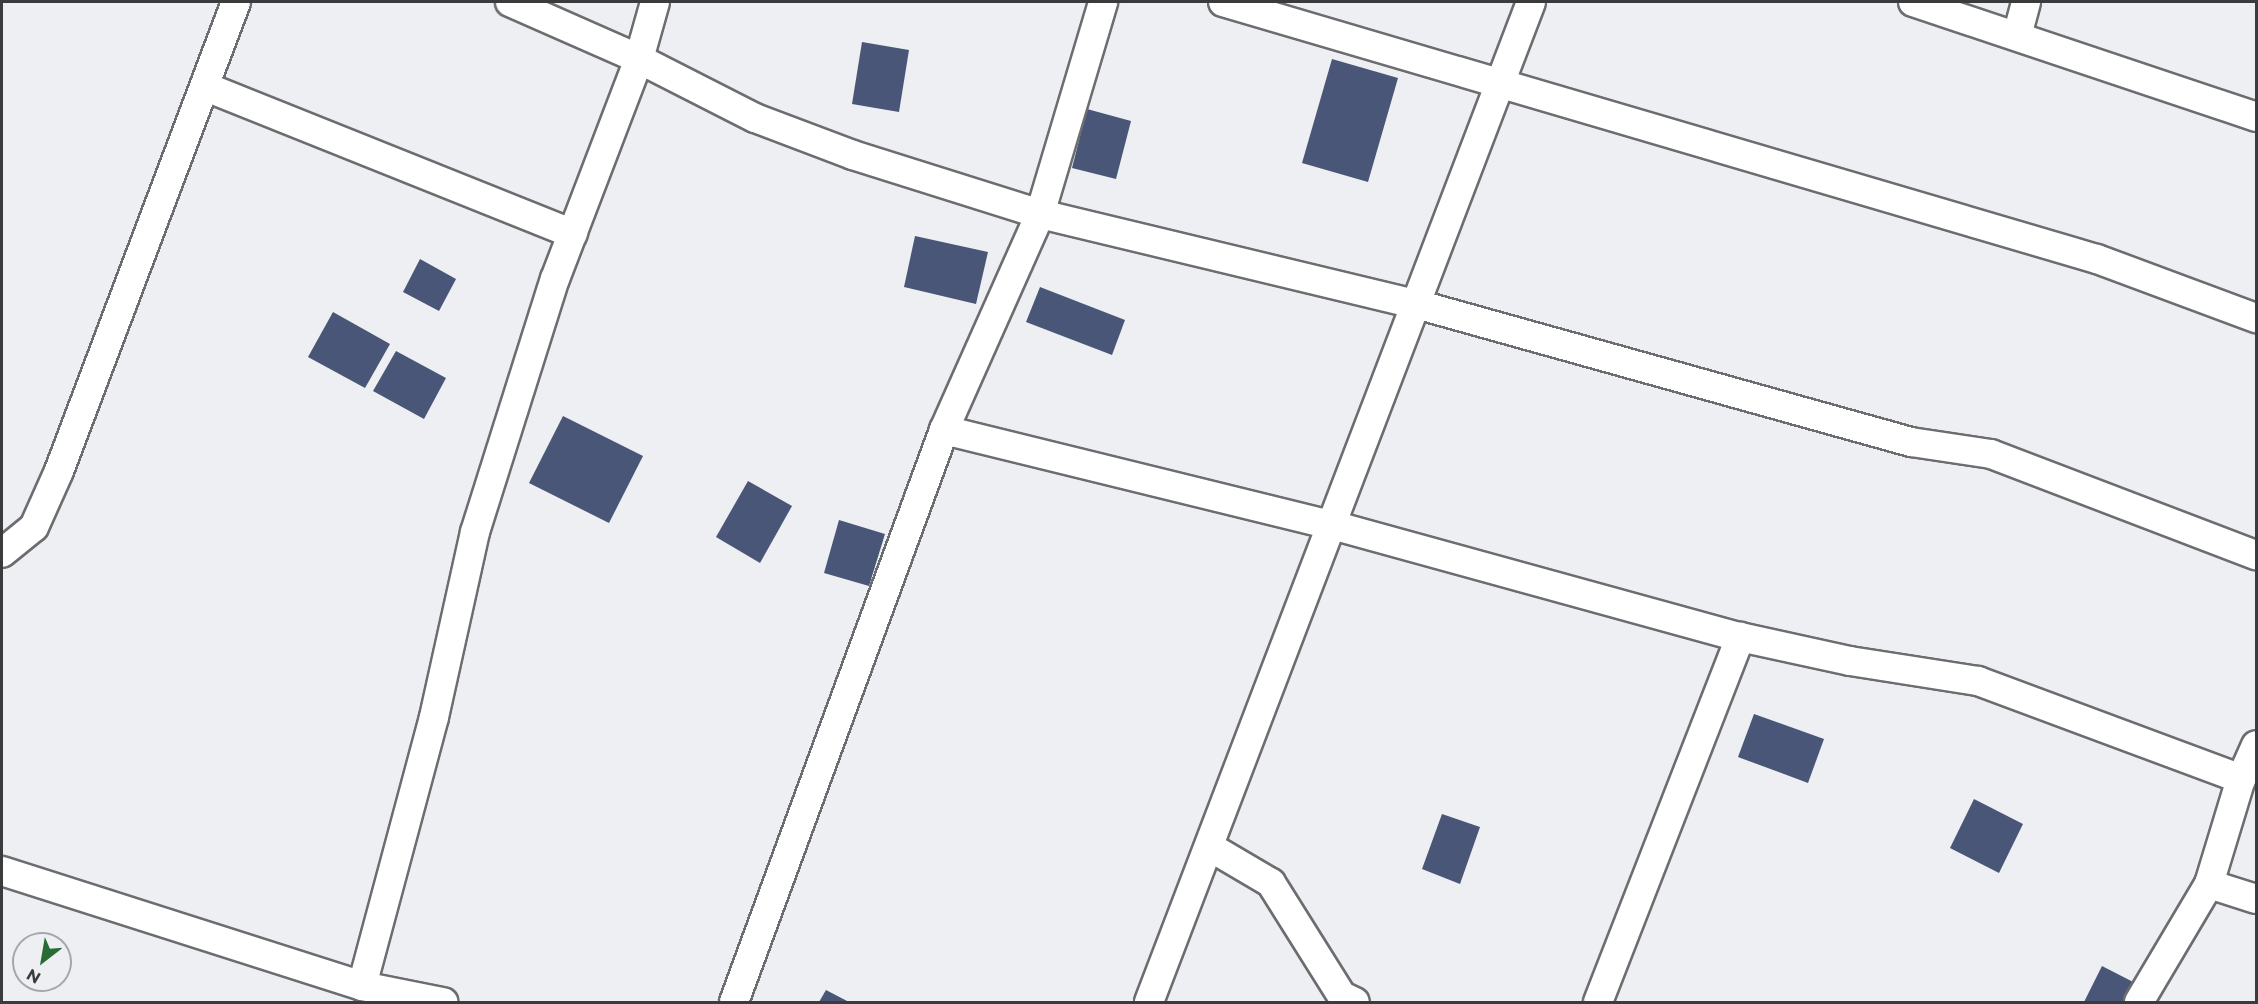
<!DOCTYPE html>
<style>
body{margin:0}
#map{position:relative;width:2258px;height:1004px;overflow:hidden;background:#edeff2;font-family:Montserrat,sans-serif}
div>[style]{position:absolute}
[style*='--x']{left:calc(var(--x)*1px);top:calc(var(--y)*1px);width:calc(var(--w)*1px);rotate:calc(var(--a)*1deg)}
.building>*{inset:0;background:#495677}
.roads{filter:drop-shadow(2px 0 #6c6d70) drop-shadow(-2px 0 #6c6d70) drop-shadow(0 2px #6c6d70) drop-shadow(0 -2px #6c6d70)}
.street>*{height:28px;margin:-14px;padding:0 14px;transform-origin:14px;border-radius:14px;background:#fff}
span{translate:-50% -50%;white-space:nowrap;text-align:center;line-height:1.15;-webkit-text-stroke:6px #edeff2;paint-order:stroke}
.frame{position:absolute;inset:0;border:3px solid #3a3b3c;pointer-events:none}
.north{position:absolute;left:12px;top:932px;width:60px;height:60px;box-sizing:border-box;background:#edeff2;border:2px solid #a5a7a9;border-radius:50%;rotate:211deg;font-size:16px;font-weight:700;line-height:24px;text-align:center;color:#3a3b3c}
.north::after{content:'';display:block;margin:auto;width:21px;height:27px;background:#296b35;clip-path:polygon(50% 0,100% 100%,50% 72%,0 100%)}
</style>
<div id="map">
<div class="building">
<div style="clip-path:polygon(862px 42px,909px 50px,899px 112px,852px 104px)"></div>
<div style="clip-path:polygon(1332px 59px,1398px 78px,1368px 182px,1302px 163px)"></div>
<div style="clip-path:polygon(1087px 109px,1131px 121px,1116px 179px,1072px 168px)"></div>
<div style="clip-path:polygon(915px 236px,988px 252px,976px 304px,904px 287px)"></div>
<div style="clip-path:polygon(420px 259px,456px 279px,439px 311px,403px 292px)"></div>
<div style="clip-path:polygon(1040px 287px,1125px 320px,1112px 355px,1026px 322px)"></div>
<div style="clip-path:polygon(333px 312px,390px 344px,365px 388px,308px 357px)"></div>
<div style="clip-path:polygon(396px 351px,446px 378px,424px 419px,373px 391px)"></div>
<div style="clip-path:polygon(563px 416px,643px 456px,609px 523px,529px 483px)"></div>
<div style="clip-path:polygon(748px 481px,792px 506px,760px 563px,716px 537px)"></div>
<div style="clip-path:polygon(839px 520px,885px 534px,869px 586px,824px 573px)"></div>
<div style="clip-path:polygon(1754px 714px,1824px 739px,1808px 783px,1738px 757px)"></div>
<div style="clip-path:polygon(1974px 799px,2023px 824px,1999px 873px,1950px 848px)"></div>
<div style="clip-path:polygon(1442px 814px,1480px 827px,1460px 884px,1422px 869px)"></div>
<div style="clip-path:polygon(2102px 966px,2139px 985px,2130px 1002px,2084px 1002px)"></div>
<div style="clip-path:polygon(826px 990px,849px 1002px,819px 1002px)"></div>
</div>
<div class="roads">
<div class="street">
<div style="--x:510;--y:2;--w:141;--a:23.8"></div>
<div style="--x:639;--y:59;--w:130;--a:27"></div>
<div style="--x:755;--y:118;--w:105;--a:20.7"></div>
<div style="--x:853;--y:155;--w:196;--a:17.5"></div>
<div style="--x:1040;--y:214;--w:387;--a:13.5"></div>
<div style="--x:1416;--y:304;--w:514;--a:15.58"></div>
<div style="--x:1911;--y:442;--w:81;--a:8.5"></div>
<div style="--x:1991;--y:454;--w:284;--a:20.9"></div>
<div style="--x:1223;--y:2;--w:911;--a:16.39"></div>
<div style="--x:2097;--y:259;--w:170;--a:20.4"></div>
<div style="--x:1913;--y:2;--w:362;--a:18.5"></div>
<div style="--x:2017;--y:36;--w:35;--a:-75"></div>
<div style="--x:206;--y:87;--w:395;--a:21.8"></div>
<div style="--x:944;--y:430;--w:399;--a:13.8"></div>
<div style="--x:1332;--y:525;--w:423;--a:15.4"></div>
<div style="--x:1740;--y:637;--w:113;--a:12.3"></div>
<div style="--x:1850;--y:661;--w:130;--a:8.9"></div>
<div style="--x:1978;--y:681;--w:281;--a:20.4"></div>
<div style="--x:2;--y:553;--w:41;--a:-39.1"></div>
<div style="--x:34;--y:527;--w:61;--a:-65.9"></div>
<div style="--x:59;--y:471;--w:501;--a:-69.32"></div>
<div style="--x:1210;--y:847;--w:71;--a:30.5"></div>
<div style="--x:1271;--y:883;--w:133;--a:57.9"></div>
<div style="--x:1342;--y:996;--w:14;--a:25"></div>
<div style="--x:2;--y:871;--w:378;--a:17.7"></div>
<div style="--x:362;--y:986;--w:83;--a:11.2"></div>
<div style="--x:2209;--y:884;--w:49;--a:17.7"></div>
<div style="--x:362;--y:986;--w:278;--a:-75"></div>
<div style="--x:434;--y:717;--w:189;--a:-77.5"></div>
<div style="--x:475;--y:532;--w:265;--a:-72.5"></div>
<div style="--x:555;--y:279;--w:235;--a:-69.1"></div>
<div style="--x:639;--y:59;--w:59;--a:-74.3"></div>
<div style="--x:734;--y:1002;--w:609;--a:-69.84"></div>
<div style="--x:944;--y:430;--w:236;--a:-66"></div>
<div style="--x:1040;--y:214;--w:221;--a:-73.4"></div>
<div style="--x:1149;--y:1002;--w:1070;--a:-69.09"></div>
<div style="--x:1598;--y:1002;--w:392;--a:-68.7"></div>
<div style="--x:2139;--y:1002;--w:137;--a:-59.3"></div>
<div style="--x:2209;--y:884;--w:110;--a:-73.1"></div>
<div style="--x:2241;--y:779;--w:37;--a:-66"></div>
</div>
</div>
<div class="frame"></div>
<div class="north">N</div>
</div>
